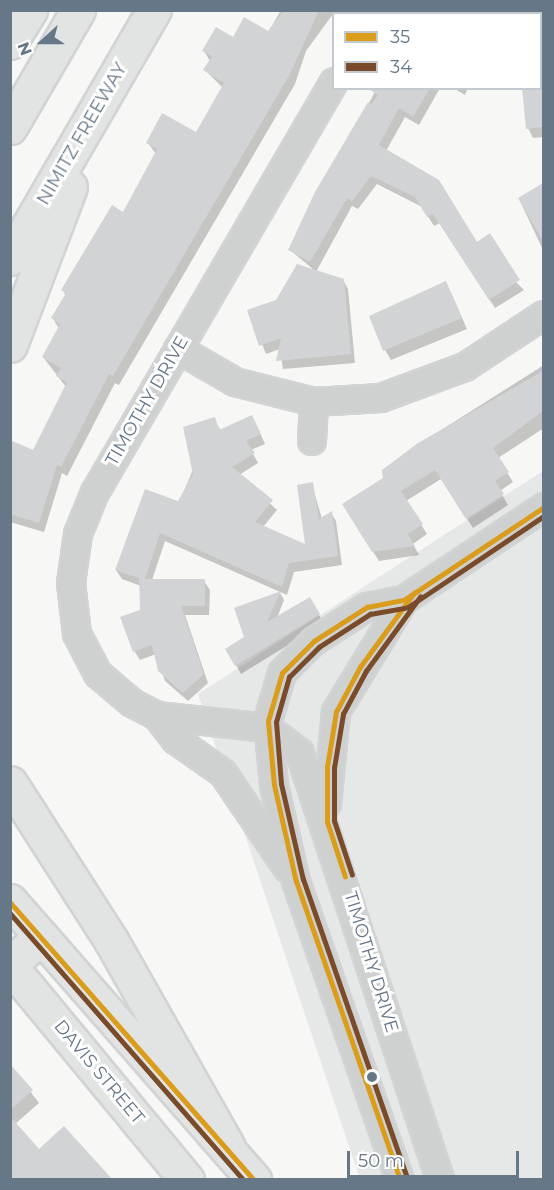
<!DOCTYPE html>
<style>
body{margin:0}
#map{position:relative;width:554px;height:1190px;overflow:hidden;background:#f7f7f6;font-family:Montserrat,sans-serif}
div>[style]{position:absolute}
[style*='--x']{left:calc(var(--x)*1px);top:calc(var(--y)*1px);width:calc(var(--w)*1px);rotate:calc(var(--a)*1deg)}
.built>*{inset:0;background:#e6e7e7}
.shadow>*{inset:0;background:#0003}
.building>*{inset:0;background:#d2d3d4}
.roads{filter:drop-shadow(2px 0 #d2d3d4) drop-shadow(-2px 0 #d2d3d4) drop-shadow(0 2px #d2d3d4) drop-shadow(0 -2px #d2d3d4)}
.minor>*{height:26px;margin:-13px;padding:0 13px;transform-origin:13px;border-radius:13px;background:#cfd1d1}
.primary>*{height:33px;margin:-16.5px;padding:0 16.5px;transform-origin:16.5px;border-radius:16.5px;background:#e2e3e3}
.motorway>*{height:33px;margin:-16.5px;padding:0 16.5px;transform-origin:16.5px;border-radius:16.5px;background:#e2e3e3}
.bus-1>*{height:4.5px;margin:-2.25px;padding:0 2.25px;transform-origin:2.25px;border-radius:2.25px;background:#da9d1b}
.bus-2>*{height:4.5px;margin:-2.25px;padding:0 2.25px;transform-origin:2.25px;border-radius:2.25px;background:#7a4b2a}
.dots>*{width:16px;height:16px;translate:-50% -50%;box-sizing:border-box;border:3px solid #fff;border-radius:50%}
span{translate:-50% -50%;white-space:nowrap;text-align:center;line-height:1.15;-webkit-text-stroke:6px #fff;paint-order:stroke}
.street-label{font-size:18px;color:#678}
.frame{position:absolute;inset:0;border:12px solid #678;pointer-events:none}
.legend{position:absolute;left:332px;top:12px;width:210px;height:78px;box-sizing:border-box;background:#fff;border:2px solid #c2c9cf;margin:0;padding:8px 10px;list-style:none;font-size:18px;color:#678}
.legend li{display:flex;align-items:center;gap:12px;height:30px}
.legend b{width:30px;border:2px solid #c2c9cf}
.north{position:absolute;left:12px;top:12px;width:60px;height:60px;-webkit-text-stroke:4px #fff;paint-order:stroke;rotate:249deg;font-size:16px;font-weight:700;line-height:24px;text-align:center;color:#678}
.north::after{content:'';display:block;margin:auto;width:21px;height:27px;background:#678;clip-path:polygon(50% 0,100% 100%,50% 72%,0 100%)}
.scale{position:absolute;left:347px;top:1151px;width:172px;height:27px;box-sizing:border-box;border:3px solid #678;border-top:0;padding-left:8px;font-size:18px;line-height:21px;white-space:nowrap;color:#678;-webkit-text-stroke:4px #fff;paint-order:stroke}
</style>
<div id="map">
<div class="built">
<div style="clip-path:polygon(543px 471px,543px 1179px,360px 1179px,198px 694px)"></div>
</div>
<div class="shadow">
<div style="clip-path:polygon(281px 10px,336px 10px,306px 51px,295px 84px,119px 385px,115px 383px,67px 476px,62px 473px,44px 532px,10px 522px,10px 442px,34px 452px,66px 387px,43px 357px,59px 329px,53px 318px,66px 296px,63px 290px,123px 214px,156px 154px,148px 143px,197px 134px,223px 88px,205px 70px,210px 61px,204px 51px,268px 33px)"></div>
<div style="clip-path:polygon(423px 10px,544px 10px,544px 43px,540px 47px,540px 14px)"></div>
<div style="clip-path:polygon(540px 52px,544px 137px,533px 138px,528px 128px,540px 88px)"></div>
<div style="clip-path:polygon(377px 88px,440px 88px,419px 125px,405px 117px,386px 151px,524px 290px,495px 308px,440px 223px,434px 226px,422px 207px,377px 184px,358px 209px,352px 206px,316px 272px,343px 280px,348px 289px,355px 363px,283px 369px,280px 349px,266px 354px,249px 311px,277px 301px,314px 270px,290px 250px)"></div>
<div style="clip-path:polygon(453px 88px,468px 88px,465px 95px)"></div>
<div style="clip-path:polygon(544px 185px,544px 252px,519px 199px)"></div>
<div style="clip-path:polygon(451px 293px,467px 329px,391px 360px,385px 350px)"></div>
<div style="clip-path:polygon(544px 365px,544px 428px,498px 458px,513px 482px,500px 491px,508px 505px,473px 528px,441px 479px,406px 501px,427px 534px,413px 544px,419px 555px,379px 561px,349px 514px,419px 444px)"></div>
<div style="clip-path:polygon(214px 419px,221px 431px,257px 426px,265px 444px,251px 450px,258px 463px,239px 475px,277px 510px,263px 527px,307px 546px,312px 484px,322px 519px,331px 513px,336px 521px,342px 565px,294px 572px,287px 595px,165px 541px,152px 580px,204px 581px,210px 590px,209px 615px,185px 615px,208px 683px,188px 701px,165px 681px,156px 654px,140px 660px,135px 652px,122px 618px,142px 611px,141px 586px,122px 579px,116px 570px,179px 503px)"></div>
<div style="clip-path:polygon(280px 593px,284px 600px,277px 618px,309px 599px,324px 623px,241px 674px,227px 649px,246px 638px)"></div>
<div style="clip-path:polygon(18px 1075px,39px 1103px,15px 1124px,38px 1151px,64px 1128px,109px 1180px,10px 1180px,10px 1082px)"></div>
</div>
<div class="building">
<div style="clip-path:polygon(284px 10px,319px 10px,290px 74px,113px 376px,109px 374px,61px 467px,57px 465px,39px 523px,10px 514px,10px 440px,33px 450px,67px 382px,56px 376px,61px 368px,42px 357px,60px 324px,51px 318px,66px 293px,61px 290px,112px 205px,123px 212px,157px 149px,146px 143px,162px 113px,196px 132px,224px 83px,203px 70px,212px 56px,202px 51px,216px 27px,233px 37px,244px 17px,268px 31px)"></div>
<div style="clip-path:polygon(367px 88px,430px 88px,413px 117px,399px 108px,379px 145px,439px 180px,477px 242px,490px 233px,520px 280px,489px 300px,433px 214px,427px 217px,415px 197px,371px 176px,352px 201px,347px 198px,310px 262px,288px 250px,315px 192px,368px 102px,372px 104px,378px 95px)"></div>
<div style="clip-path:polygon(522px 88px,543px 88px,543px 127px,526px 129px)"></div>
<div style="clip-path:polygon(543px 183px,543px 241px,518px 198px)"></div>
<div style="clip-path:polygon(297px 264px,344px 279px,351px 354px,276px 361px,281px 338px,259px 346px,247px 310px,276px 300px)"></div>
<div style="clip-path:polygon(446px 281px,462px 318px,383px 351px,369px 316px)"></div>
<div style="clip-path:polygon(543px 371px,543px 411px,493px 448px,509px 472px,495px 481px,504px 494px,466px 519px,435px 470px,401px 491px,423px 524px,408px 534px,415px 546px,372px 552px,342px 504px,383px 478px,382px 470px,418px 443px)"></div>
<div style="clip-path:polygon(252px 415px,261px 434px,246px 441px,255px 453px,232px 467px,273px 500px,255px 522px,305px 544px,297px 485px,313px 482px,319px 519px,332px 511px,338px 556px,289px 563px,282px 587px,160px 533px,145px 579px,205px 579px,205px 606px,181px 606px,204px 674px,183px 693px,158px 671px,152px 645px,133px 652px,120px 617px,140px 610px,139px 578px,115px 570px,145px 489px,178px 501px,193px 474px,183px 427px,215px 417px,219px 430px)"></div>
<div style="clip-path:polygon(281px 591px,267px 622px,310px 597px,320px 614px,235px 666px,225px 649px,244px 637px,234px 608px)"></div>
<div style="clip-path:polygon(10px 1064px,33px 1090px,10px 1110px)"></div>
<div style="clip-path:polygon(10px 1116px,39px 1149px,64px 1126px,112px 1179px,10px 1179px)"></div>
</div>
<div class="roads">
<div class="minor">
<div style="--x:373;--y:14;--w:4;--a:-63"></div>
<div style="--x:334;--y:82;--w:475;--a:120.2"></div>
<div style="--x:95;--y:492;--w:45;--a:112"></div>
<div style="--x:78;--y:534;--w:49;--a:98.1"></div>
<div style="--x:71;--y:583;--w:51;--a:83.3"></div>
<div style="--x:77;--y:634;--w:45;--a:62.3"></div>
<div style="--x:98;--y:674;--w:45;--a:40.5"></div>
<div style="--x:132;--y:703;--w:28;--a:27"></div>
<div style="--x:157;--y:716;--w:111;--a:6.2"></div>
<div style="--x:267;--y:728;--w:41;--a:37.1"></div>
<div style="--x:300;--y:753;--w:449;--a:71.8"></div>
<div style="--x:178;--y:349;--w:66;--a:30.1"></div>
<div style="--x:235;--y:382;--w:81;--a:14.2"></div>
<div style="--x:314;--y:402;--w:67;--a:-3.4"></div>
<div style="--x:381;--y:398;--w:90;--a:-20.3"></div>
<div style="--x:465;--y:367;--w:95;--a:-33.4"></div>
<div style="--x:312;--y:441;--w:39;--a:-87"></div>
<div style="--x:157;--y:716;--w:31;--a:52"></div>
<div style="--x:176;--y:740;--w:57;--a:35.1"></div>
<div style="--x:223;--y:773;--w:116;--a:55.9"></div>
<div style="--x:327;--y:804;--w:92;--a:-84.4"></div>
<div style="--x:336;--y:712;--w:131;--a:-58.7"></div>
<div style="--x:400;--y:1180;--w:316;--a:-109.2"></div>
<div style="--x:296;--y:882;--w:99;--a:-102.8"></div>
<div style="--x:274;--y:785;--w:64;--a:-95.4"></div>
<div style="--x:268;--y:721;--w:50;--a:-73.7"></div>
<div style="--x:282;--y:673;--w:45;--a:-45"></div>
<div style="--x:314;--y:641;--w:63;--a:-32.7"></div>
<div style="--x:367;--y:607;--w:38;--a:-11"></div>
<div style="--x:404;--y:600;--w:168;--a:-33.6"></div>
</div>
<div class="primary">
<div style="--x:10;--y:901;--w:371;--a:48.8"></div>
<div style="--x:10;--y:966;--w:278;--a:50.4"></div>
</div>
<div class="motorway">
<div style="--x:10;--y:42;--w:38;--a:-58"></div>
<div style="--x:10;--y:127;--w:135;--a:-59.8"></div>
<div style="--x:10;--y:258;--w:287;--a:-59.9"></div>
<div style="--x:10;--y:345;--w:169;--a:-69.2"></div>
<div style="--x:10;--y:783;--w:189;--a:57.3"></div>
<div style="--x:112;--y:942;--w:236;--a:60.5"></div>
<div style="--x:10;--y:964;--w:41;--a:-41.1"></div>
</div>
</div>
<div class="bus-1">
<div style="--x:345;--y:877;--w:58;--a:-108.1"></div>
<div style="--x:327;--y:822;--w:55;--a:-90"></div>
<div style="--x:327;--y:767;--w:56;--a:-80.7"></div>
<div style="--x:336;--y:712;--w:51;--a:-61.9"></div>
<div style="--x:360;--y:667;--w:92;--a:-53.9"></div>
<div style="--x:10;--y:902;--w:370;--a:48.7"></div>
<div style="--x:400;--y:1180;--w:316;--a:-109.2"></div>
<div style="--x:296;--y:882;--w:99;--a:-102.8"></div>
<div style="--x:274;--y:785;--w:64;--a:-95.4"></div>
<div style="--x:268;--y:721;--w:50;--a:-73.7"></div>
<div style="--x:282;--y:673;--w:45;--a:-45"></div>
<div style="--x:314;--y:641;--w:63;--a:-32.7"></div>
<div style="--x:367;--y:607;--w:38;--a:-11"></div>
<div style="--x:404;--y:600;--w:168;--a:-33.6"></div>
</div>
<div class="bus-2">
<div style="--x:352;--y:875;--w:57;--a:-108.4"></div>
<div style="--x:334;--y:821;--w:53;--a:-90"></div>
<div style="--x:334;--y:768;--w:55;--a:-80.5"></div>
<div style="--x:343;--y:714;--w:49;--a:-61.9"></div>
<div style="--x:366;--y:671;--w:92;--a:-53.9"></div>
<div style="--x:10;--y:913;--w:355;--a:48.8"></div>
<div style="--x:407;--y:1178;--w:316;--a:-109.2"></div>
<div style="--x:303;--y:880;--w:98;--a:-102.9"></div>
<div style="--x:281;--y:784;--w:62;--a:-94.6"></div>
<div style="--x:276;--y:722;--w:47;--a:-73.9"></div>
<div style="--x:289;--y:677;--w:42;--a:-45"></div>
<div style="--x:319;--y:647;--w:61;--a:-32.9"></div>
<div style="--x:370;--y:614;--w:39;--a:-10"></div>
<div style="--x:408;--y:607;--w:164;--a:-33.8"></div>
</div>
<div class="dots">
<div style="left:372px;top:1077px;background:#678"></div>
</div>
<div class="street-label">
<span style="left:82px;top:134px;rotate:-60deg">NIMITZ FREEWAY</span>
<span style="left:147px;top:401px;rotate:-60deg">TIMOTHY DRIVE</span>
<span style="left:371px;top:962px;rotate:73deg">TIMOTHY DRIVE</span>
<span style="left:99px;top:1072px;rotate:50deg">DAVIS STREET</span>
</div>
<div class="frame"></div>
<ul class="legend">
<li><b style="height:8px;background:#da9d1b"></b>35</li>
<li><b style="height:8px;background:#7a4b2a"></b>34</li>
</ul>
<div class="north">N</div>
<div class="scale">50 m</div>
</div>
